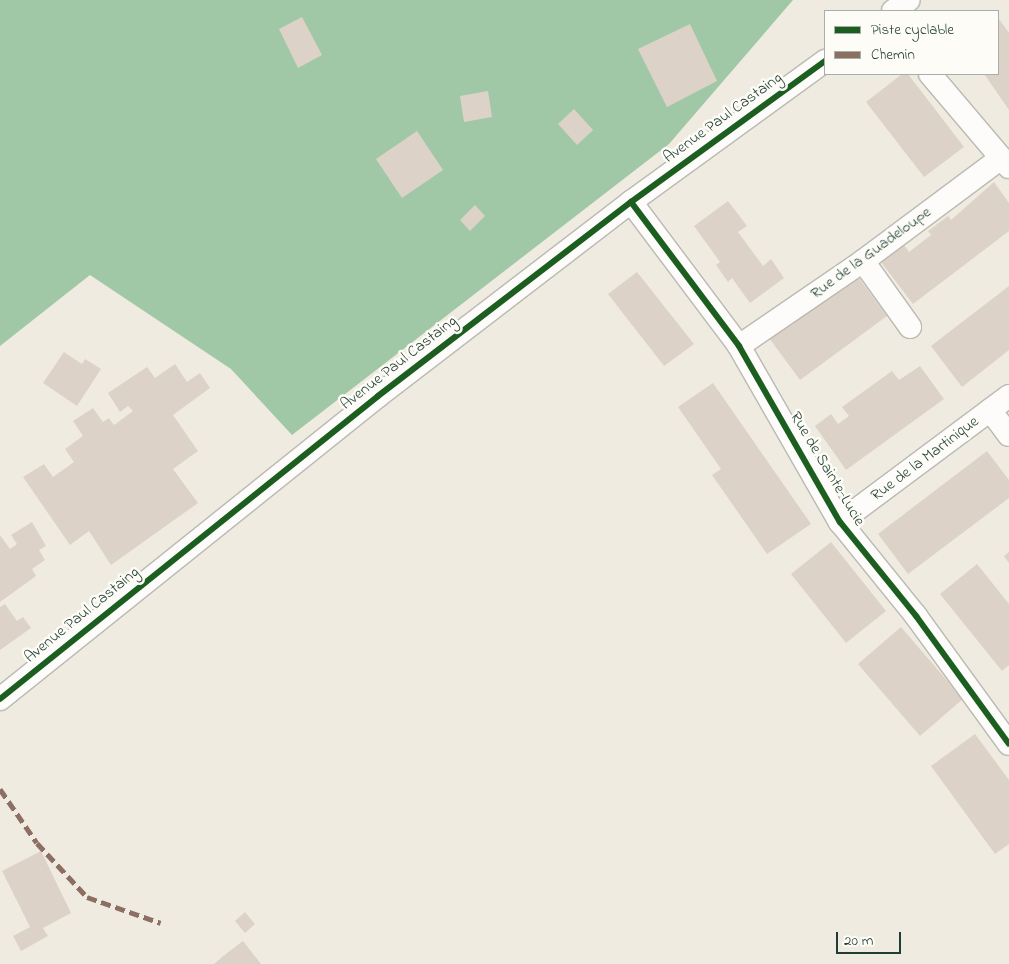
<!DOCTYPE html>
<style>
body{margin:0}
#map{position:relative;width:1009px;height:964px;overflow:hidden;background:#efebe0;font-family:"Indie Flower",sans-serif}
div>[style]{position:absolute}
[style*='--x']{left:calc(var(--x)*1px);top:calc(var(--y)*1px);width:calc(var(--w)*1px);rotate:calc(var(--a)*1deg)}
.forest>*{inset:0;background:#a0c8a6}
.building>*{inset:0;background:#ddd2c8}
.roads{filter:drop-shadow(1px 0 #b9bab2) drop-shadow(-1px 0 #b9bab2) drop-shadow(0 1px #b9bab2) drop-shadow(0 -1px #b9bab2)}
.street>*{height:22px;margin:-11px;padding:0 11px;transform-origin:11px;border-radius:11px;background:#fdfcfa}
.quiet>*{height:5px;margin-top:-2.5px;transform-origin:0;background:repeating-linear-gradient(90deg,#8d6e63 0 10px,transparent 0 15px)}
.cycleway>*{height:6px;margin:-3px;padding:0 3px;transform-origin:3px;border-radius:3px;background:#1b5e20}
span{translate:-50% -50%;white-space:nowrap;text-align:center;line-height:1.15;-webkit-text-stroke:5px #fdfcf7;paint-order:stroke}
.street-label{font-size:16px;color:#1f3d34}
.legend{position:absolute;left:824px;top:10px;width:175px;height:65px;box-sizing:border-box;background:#fdfcf7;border:1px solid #a4b0a9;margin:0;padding:6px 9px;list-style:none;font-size:15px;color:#1f3d34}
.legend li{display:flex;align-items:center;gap:10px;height:25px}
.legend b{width:25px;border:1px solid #a4b0a9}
.scale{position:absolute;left:836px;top:932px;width:65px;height:22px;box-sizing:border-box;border:2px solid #1f3d34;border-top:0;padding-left:6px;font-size:15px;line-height:18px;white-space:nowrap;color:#1f3d34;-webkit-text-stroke:4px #fdfcf7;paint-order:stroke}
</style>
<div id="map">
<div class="forest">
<div style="clip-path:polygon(0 0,793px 0,669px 144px,292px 435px,231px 369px,90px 275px,0 346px)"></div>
</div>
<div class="building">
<div style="clip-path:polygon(302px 17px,322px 55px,298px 68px,279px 29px)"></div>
<div style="clip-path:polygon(999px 19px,1009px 33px,1009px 110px,984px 74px,998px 74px)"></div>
<div style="clip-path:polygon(690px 24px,717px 81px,667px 107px,638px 49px)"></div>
<div style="clip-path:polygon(902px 74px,908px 74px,964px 147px,924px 177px,866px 102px)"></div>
<div style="clip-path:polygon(488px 91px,492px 117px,464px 122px,460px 96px)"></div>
<div style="clip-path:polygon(756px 92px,764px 103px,741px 120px,732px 108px)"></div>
<div style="clip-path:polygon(574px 109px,593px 130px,577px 145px,558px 124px)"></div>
<div style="clip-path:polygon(417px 131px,443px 170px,402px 198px,376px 159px)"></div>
<div style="clip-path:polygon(994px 182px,1009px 203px,1009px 231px,913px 304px,881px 262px,904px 245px,909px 252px,931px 235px,928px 231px,948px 216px,951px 220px)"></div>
<div style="clip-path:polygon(728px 201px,747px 226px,738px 232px,763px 266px,771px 259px,784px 278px,750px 303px,732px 278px,728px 282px,716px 265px,720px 262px,694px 226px)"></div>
<div style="clip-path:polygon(475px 205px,485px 216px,470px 231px,460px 220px)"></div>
<div style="clip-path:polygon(637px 272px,694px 344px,664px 366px,608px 294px)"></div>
<div style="clip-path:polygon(856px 274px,887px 316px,800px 380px,769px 338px)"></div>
<div style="clip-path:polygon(1009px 286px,1009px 350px,962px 387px,931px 346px)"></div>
<div style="clip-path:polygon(64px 352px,82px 364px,85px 359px,101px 369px,77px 406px,43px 383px)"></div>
<div style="clip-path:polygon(175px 364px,187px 382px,200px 373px,210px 388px,173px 415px,198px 451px,173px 469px,198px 503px,111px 565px,89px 531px,70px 545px,23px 477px,44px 464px,53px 477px,74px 462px,65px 449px,83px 436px,73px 421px,93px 408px,103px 422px,109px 418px,114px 425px,133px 411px,128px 406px,120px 412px,108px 393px,147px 367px,155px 378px)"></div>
<div style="clip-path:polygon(920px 366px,944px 399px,846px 470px,815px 426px,831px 414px,838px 424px,849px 416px,842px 407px,892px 371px,899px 380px)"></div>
<div style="clip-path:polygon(713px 383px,811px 524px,767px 554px,712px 475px,721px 469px,678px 407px)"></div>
<div style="clip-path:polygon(987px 451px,1009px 480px,1009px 498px,908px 574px,878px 534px)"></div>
<div style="clip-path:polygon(32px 522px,46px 546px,39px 550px,45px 560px,32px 569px,36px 576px,0 602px,0 535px,10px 549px,17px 544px,11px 535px)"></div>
<div style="clip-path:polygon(831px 542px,886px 611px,846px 643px,791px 574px)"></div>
<div style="clip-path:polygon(1009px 552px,1009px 563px,1004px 556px)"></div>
<div style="clip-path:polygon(977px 564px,1009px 604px,1009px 665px,1002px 671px,940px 594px)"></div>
<div style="clip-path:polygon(5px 604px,17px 621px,23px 617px,31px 628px,0 650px,0 607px)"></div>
<div style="clip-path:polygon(901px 627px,963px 699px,920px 736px,858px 664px)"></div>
<div style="clip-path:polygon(975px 734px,1009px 780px,1009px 844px,995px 854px,931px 766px)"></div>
<div style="clip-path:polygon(41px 851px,71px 913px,43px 928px,48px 936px,21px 951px,13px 936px,30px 927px,2px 871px)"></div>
<div style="clip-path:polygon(245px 912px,255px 924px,245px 933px,235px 921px)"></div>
<div style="clip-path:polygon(243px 941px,261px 964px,214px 964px,227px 953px)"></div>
</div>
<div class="roads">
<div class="street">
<div style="--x:893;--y:11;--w:19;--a:-35"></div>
<div style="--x:930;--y:74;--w:122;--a:49.7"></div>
<div style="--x:631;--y:202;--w:180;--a:53.1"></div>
<div style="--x:739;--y:346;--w:203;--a:60.2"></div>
<div style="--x:840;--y:522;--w:121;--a:51"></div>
<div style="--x:916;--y:616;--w:158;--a:54"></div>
<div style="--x:863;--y:261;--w:81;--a:54.5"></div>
<div style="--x:739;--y:346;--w:150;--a:-34.4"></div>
<div style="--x:863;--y:261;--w:172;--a:-36.7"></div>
<div style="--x:990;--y:410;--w:31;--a:53"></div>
<div style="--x:840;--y:522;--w:211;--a:-36.7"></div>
<div style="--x:0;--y:699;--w:484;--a:-38.7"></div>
<div style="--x:378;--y:396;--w:319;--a:-37.5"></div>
<div style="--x:631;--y:202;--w:240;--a:-36"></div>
</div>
</div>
<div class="quiet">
<div style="--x:0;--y:789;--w:65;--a:55.6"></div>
<div style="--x:37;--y:843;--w:74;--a:47.2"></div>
<div style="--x:87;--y:897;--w:78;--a:19.4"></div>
</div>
<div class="cycleway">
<div style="--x:631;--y:202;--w:180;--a:53.1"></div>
<div style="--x:739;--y:346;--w:203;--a:60.2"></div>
<div style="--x:840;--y:522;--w:121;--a:51"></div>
<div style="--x:916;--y:616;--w:158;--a:54"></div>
<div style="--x:0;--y:699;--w:484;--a:-38.7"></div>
<div style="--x:378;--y:396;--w:319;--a:-37.5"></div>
<div style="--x:631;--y:202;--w:240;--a:-36"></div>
</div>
<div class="street-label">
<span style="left:723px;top:118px;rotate:-36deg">Avenue Paul Castaing</span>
<span style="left:871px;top:253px;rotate:-36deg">Rue de la Guadeloupe</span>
<span style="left:399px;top:363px;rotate:-38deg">Avenue Paul Castaing</span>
<span style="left:925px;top:459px;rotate:-37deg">Rue de la Martinique</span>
<span style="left:827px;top:469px;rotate:59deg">Rue de Sainte-Lucie</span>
<span style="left:82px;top:615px;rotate:-39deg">Avenue Paul Castaing</span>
</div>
<ul class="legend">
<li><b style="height:6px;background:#1b5e20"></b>Piste cyclable</li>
<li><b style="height:6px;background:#8d6e63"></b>Chemin</li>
</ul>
<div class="scale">20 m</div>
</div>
